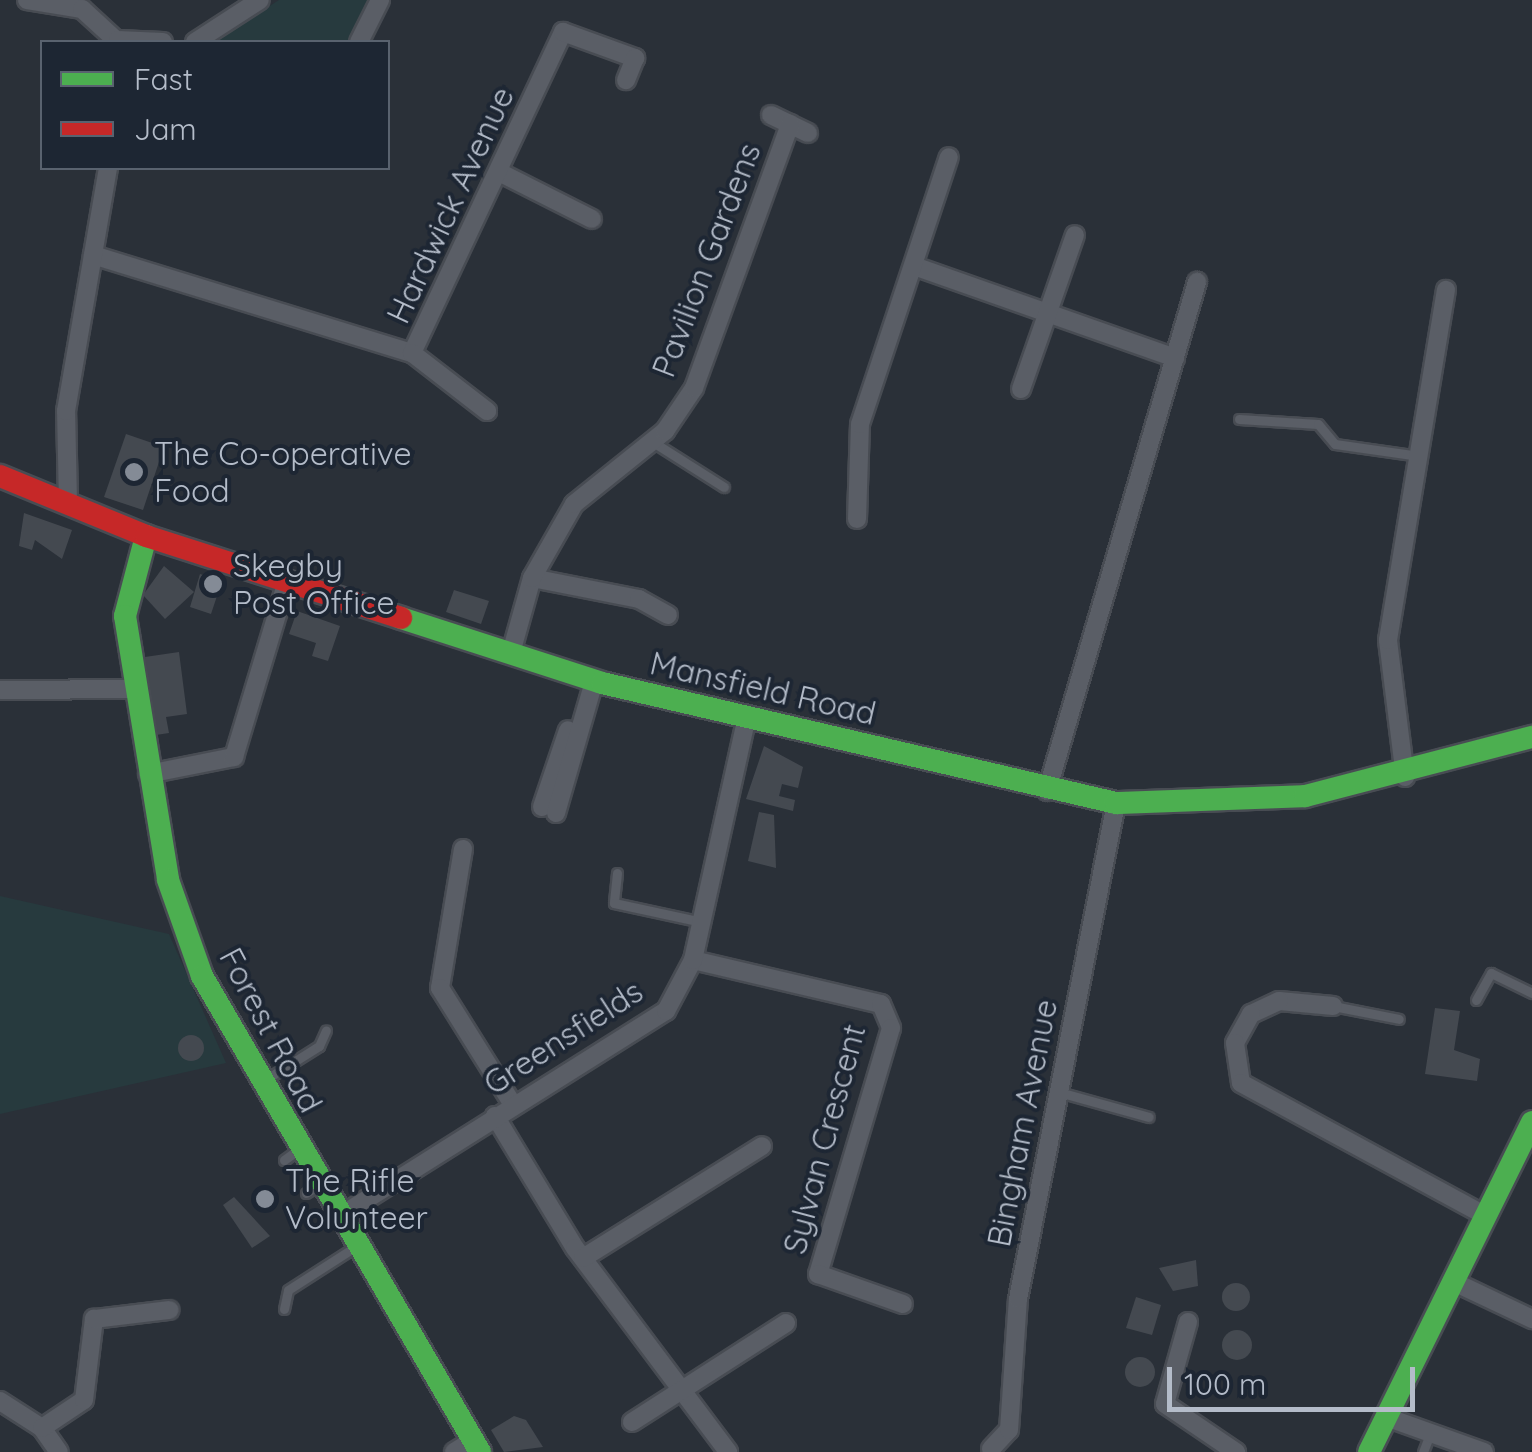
<!DOCTYPE html>
<style>
body{margin:0}
#map{position:relative;width:1532px;height:1452px;overflow:hidden;background:#2a3038;font-family:Quicksand,sans-serif}
div>[style]{position:absolute}
[style*='--x']{left:calc(var(--x)*1px);top:calc(var(--y)*1px);width:calc(var(--w)*1px);rotate:calc(var(--a)*1deg)}
.green>*{inset:0;background:#273a3e}
.building>*{inset:0;background:#444950}
.round{border-radius:50%}
.roads{filter:drop-shadow(2px 0 #484c53) drop-shadow(-2px 0 #484c53) drop-shadow(0 2px #484c53) drop-shadow(0 -2px #484c53)}
.lane>*{height:9px;margin:-4.5px;padding:0 4.5px;transform-origin:4.5px;border-radius:4.5px;background:#5a5e66}
.street>*{height:18px;margin:-9px;padding:0 9px;transform-origin:9px;border-radius:9px;background:#5a5e66}
.fast>*{height:22px;margin:-11px;padding:0 11px;transform-origin:11px;border-radius:11px;background:#4caf50}
.jam>*{height:22px;margin:-11px;padding:0 11px;transform-origin:11px;border-radius:11px;background:#c62828}
.dots>*{width:28px;height:28px;translate:-50% -50%;box-sizing:border-box;border:5px solid #1d2633;border-radius:50%}
span{translate:-50% -50%;white-space:nowrap;text-align:center;line-height:1.15;-webkit-text-stroke:8px #1d2633;paint-order:stroke}
.street-label{font-size:32px;color:#b4bcc9}
.poi-label{font-size:32px;color:#b4bcc9}
.left{translate:0 -50%;text-align:left}
.legend{position:absolute;left:40px;top:40px;width:350px;height:130px;box-sizing:border-box;background:#1d2633;border:2px solid #59626f;margin:0;padding:12px 18px;list-style:none;font-size:30px;color:#b4bcc9}
.legend li{display:flex;align-items:center;gap:20px;height:50px}
.legend b{width:50px;border:2px solid #59626f}
.scale{position:absolute;left:1167px;top:1367px;width:248px;height:45px;box-sizing:border-box;border:5px solid #b4bcc9;border-top:0;padding-left:12px;font-size:30px;line-height:35px;white-space:nowrap;color:#b4bcc9;-webkit-text-stroke:8px #1d2633;paint-order:stroke}
</style>
<div id="map">
<div class="green">
<div style="clip-path:polygon(279px 0,370px 0,349px 42px,214px 42px)"></div>
<div style="clip-path:polygon(0 896px,169px 934px,226px 1063px,0 1114px)"></div>
</div>
<div class="building">
<div style="clip-path:polygon(126px 434px,164px 447px,143px 510px,104px 497px)"></div>
<div style="clip-path:polygon(24px 513px,72px 530px,62px 559px,35px 540px,32px 550px,19px 546px)"></div>
<div style="clip-path:polygon(164px 566px,194px 592px,165px 619px,143px 595px)"></div>
<div style="clip-path:polygon(200px 574px,222px 581px,211px 614px,190px 607px)"></div>
<div style="clip-path:polygon(454px 590px,489px 601px,481px 624px,446px 612px)"></div>
<div style="clip-path:polygon(297px 611px,340px 626px,328px 661px,312px 656px,316px 643px,289px 634px)"></div>
<div style="clip-path:polygon(179px 652px,187px 714px,166px 717px,169px 733px,156px 735px,145px 657px)"></div>
<div style="clip-path:polygon(764px 746px,803px 767px,798px 788px,782px 784px,779px 796px,795px 800px,793px 811px,746px 799px)"></div>
<div style="clip-path:polygon(759px 812px,774px 815px,776px 868px,748px 861px)"></div>
<div style="clip-path:polygon(1435px 1008px,1460px 1011px,1454px 1050px,1480px 1059px,1477px 1081px,1425px 1074px)"></div>
<div class="round" style="left:178px;top:1035px;width:26px;height:26px"></div>
<div style="clip-path:polygon(234px 1197px,270px 1236px,252px 1248px,223px 1205px)"></div>
<div style="clip-path:polygon(1196px 1260px,1198px 1286px,1173px 1291px,1159px 1268px)"></div>
<div class="round" style="left:1222px;top:1283px;width:28px;height:28px"></div>
<div style="clip-path:polygon(1136px 1297px,1161px 1305px,1152px 1335px,1126px 1328px)"></div>
<div class="round" style="left:1222px;top:1330px;width:30px;height:30px"></div>
<div class="round" style="left:1125px;top:1357px;width:30px;height:30px"></div>
<div style="clip-path:polygon(514px 1416px,526px 1420px,543px 1447px,504px 1452px,491px 1430px)"></div>
</div>
<div class="roads">
<div class="lane">
<div style="--x:1239;--y:419;--w:79;--a:3.6"></div>
<div style="--x:1318;--y:424;--w:26;--a:50"></div>
<div style="--x:1335;--y:444;--w:85;--a:8.1"></div>
<div style="--x:653;--y:442;--w:84;--a:32.4"></div>
<div style="--x:617;--y:873;--w:30;--a:96"></div>
<div style="--x:614;--y:903;--w:90;--a:12.2"></div>
<div style="--x:1476;--y:1000;--w:31;--a:-61"></div>
<div style="--x:1491;--y:973;--w:46;--a:26"></div>
<div style="--x:1333;--y:1006;--w:67;--a:11.1"></div>
<div style="--x:265;--y:1080;--w:64;--a:-32.2"></div>
<div style="--x:319;--y:1046;--w:17;--a:-66"></div>
<div style="--x:1059;--y:1092;--w:93;--a:15.5"></div>
<div style="--x:284;--y:1160;--w:17;--a:-36"></div>
<div style="--x:306;--y:1193;--w:15;--a:-32"></div>
<div style="--x:284;--y:1309;--w:19;--a:-78"></div>
<div style="--x:288;--y:1290;--w:80;--a:-32.7"></div>
<div style="--x:1423;--y:1452;--w:19;--a:-69"></div>
</div>
<div class="street">
<div style="--x:27;--y:0;--w:56;--a:9.3"></div>
<div style="--x:82;--y:9;--w:49;--a:42.5"></div>
<div style="--x:118;--y:40;--w:45;--a:2.5"></div>
<div style="--x:195;--y:42;--w:77;--a:-32.9"></div>
<div style="--x:359;--y:42;--w:47;--a:-63.4"></div>
<div style="--x:771;--y:115;--w:41;--a:25.9"></div>
<div style="--x:499;--y:172;--w:104;--a:26.8"></div>
<div style="--x:93;--y:255;--w:334;--a:17.1"></div>
<div style="--x:412;--y:353;--w:355;--a:-64.8"></div>
<div style="--x:563;--y:32;--w:77;--a:19.9"></div>
<div style="--x:635;--y:58;--w:24;--a:112"></div>
<div style="--x:914;--y:266;--w:277;--a:19.4"></div>
<div style="--x:412;--y:353;--w:95;--a:37.7"></div>
<div style="--x:1021;--y:389;--w:163;--a:-70.7"></div>
<div style="--x:68;--y:503;--w:92;--a:-91.2"></div>
<div style="--x:66;--y:411;--w:247;--a:-80.2"></div>
<div style="--x:857;--y:519;--w:95;--a:-88.2"></div>
<div style="--x:860;--y:424;--w:281;--a:-71.6"></div>
<div style="--x:532;--y:578;--w:109;--a:11.1"></div>
<div style="--x:639;--y:599;--w:33;--a:29"></div>
<div style="--x:511;--y:653;--w:78;--a:-74.4"></div>
<div style="--x:532;--y:578;--w:85;--a:-60.4"></div>
<div style="--x:574;--y:504;--w:117;--a:-38.7"></div>
<div style="--x:665;--y:431;--w:52;--a:-56"></div>
<div style="--x:694;--y:388;--w:281;--a:-70"></div>
<div style="--x:0;--y:690;--w:135;--a:-0.4"></div>
<div style="--x:148;--y:774;--w:88;--a:-11.2"></div>
<div style="--x:234;--y:757;--w:183;--a:-73.2"></div>
<div style="--x:1405;--y:777;--w:138;--a:-97.1"></div>
<div style="--x:1388;--y:640;--w:355;--a:-80.6"></div>
<div style="--x:1047;--y:791;--w:531;--a:-73.58"></div>
<div style="--x:542;--y:807;--w:81;--a:-71.3"></div>
<div style="--x:556;--y:813;--w:137;--a:-73.9"></div>
<div style="--x:463;--y:849;--w:141;--a:99.4"></div>
<div style="--x:440;--y:988;--w:138;--a:58"></div>
<div style="--x:693;--y:960;--w:193;--a:13.2"></div>
<div style="--x:881;--y:1004;--w:26;--a:67"></div>
<div style="--x:891;--y:1028;--w:257;--a:106.5"></div>
<div style="--x:818;--y:1274;--w:90;--a:19.4"></div>
<div style="--x:1333;--y:1006;--w:54;--a:-174.7"></div>
<div style="--x:1279;--y:1001;--w:31;--a:155"></div>
<div style="--x:1251;--y:1014;--w:33;--a:119"></div>
<div style="--x:1235;--y:1043;--w:40;--a:81.5"></div>
<div style="--x:1241;--y:1083;--w:277;--a:28.5"></div>
<div style="--x:495;--y:1116;--w:154;--a:58.8"></div>
<div style="--x:575;--y:1248;--w:255;--a:53.1"></div>
<div style="--x:337;--y:1218;--w:389;--a:-32.2"></div>
<div style="--x:666;--y:1011;--w:58;--a:-62.1"></div>
<div style="--x:693;--y:960;--w:250;--a:-77.5"></div>
<div style="--x:583;--y:1258;--w:211;--a:-32"></div>
<div style="--x:1452;--y:1281;--w:89;--a:25.4"></div>
<div style="--x:1188;--y:1322;--w:85;--a:105.7"></div>
<div style="--x:1165;--y:1404;--w:86;--a:34.1"></div>
<div style="--x:0;--y:1401;--w:50;--a:32.7"></div>
<div style="--x:42;--y:1428;--w:29;--a:55"></div>
<div style="--x:1386;--y:1417;--w:104;--a:19.7"></div>
<div style="--x:632;--y:1422;--w:183;--a:-32.7"></div>
<div style="--x:42;--y:1428;--w:50;--a:-33.7"></div>
<div style="--x:84;--y:1400;--w:82;--a:-83"></div>
<div style="--x:94;--y:1319;--w:76;--a:-6.8"></div>
<div style="--x:991;--y:1449;--w:26;--a:-47"></div>
<div style="--x:1009;--y:1430;--w:131;--a:-86.1"></div>
<div style="--x:1018;--y:1299;--w:506;--a:-78.82"></div>
<div style="--x:454;--y:1452;--w:22;--a:-32"></div>
</div>
<div class="fast">
<div style="--x:146;--y:536;--w:83;--a:104.7"></div>
<div style="--x:125;--y:616;--w:267;--a:80.7"></div>
<div style="--x:168;--y:880;--w:102;--a:70.5"></div>
<div style="--x:202;--y:976;--w:551;--a:59.71"></div>
<div style="--x:401;--y:618;--w:211;--a:17.9"></div>
<div style="--x:602;--y:683;--w:528;--a:13.14"></div>
<div style="--x:1116;--y:803;--w:189;--a:-2.1"></div>
<div style="--x:1305;--y:796;--w:235;--a:-14.6"></div>
<div style="--x:1369;--y:1452;--w:368;--a:-63.7"></div>
</div>
<div class="jam">
<div style="--x:0;--y:476;--w:158;--a:22.3"></div>
<div style="--x:146;--y:536;--w:268;--a:17.8"></div>
</div>
</div>
<div class="dots">
<div style="left:134px;top:472px;background:#848b96"></div>
<div style="left:213px;top:584px;background:#848b96"></div>
<div style="left:265px;top:1199px;background:#848b96"></div>
</div>
<div class="street-label">
<span style="left:450px;top:205px;rotate:-65deg">Hardwick Avenue</span>
<span style="left:706px;top:260px;rotate:-69deg">Pavilion Gardens</span>
<span style="left:763px;top:688px;rotate:13deg">Mansfield Road</span>
<span style="left:271px;top:1030px;rotate:62deg">Forest Road</span>
<span style="left:563px;top:1037px;rotate:-33deg">Greensfields</span>
<span style="left:1022px;top:1123px;rotate:-79deg">Bingham Avenue</span>
<span style="left:824px;top:1139px;rotate:-75deg">Sylvan Crescent</span>
</div>
<div class="poi-label">
<span class="left" style="left:154px;top:472px">The Co-operative<br>Food</span>
<span class="left" style="left:233px;top:584px">Skegby<br>Post Office</span>
<span class="left" style="left:285px;top:1199px">The Rifle<br>Volunteer</span>
</div>
<ul class="legend">
<li><b style="height:12px;background:#4caf50"></b>Fast</li>
<li><b style="height:12px;background:#c62828"></b>Jam</li>
</ul>
<div class="scale">100 m</div>
</div>
